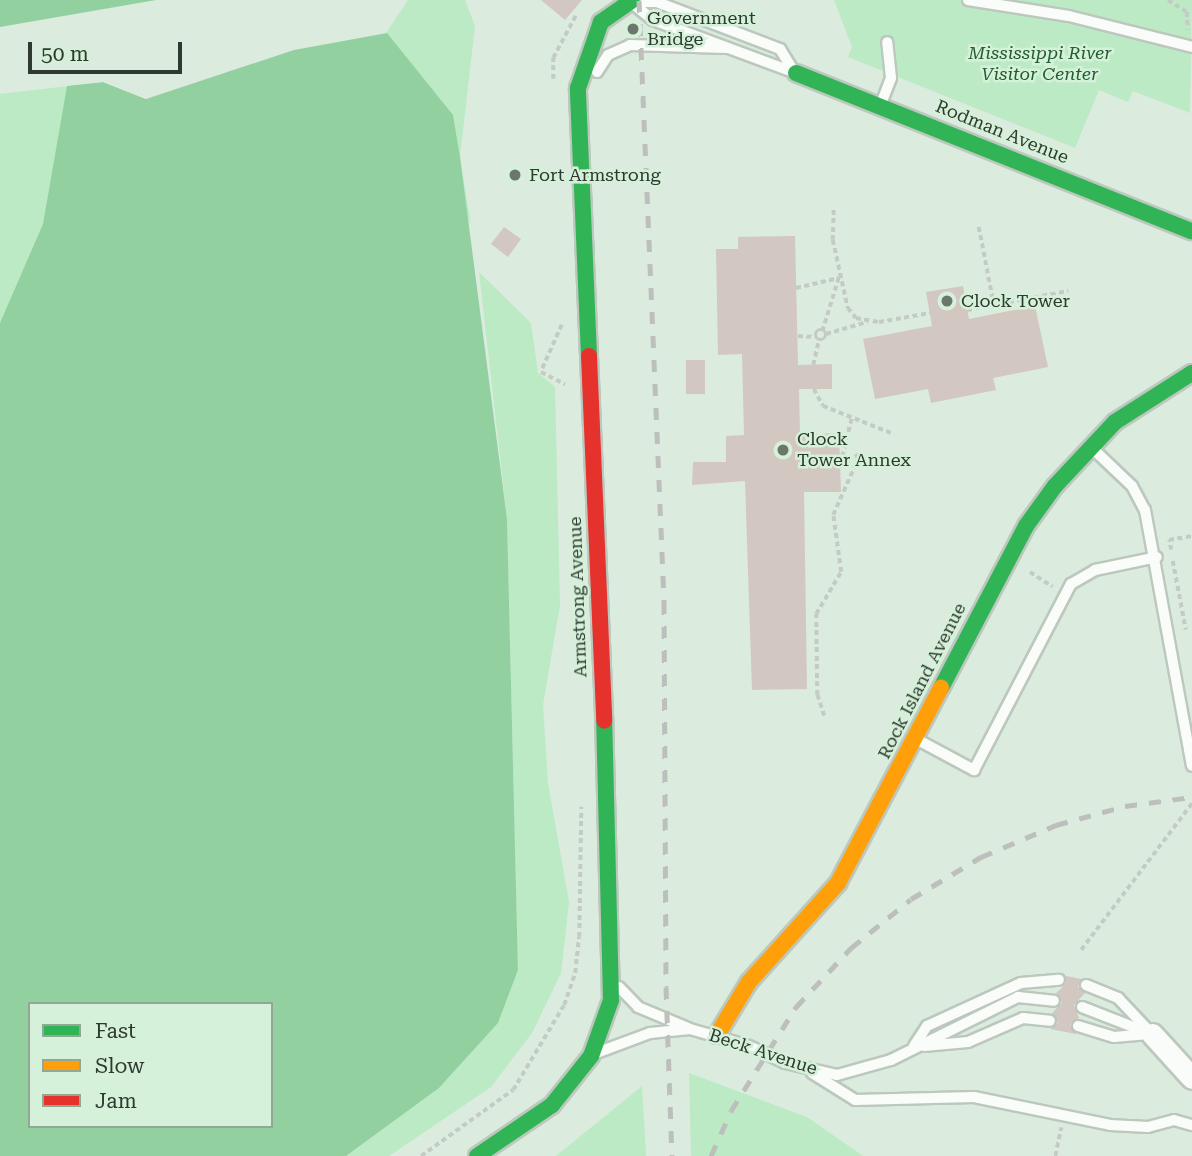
<!DOCTYPE html>
<style>
body{margin:0}
#map{position:relative;width:1192px;height:1156px;overflow:hidden;background:#dbebde;font-family:"Roboto Serif",serif}
div>[style]{position:absolute}
[style*='--x']{left:calc(var(--x)*1px);top:calc(var(--y)*1px);width:calc(var(--w)*1px);rotate:calc(var(--a)*1deg)}
.green>*{inset:0;background:#bceac5}
.water>*{inset:0;background:#93d0a0}
.pier>*{inset:0;background:#dbebde}
.building>*{inset:0;background:#d3c7c2}
.path>*{height:3.5px;margin-top:-1.75px;transform-origin:0;background:repeating-linear-gradient(90deg,#c4cbc5 0 5px,transparent 0 8.5px)}
.path>.ring{margin:-1.75px;padding:0;box-sizing:content-box;background:none;border:3.5px solid #c4cbc5;border-radius:50%}
.roads{filter:drop-shadow(2px 0 #bcc8be) drop-shadow(-2px 0 #bcc8be) drop-shadow(0 2px #bcc8be) drop-shadow(0 -2px #bcc8be)}
.lane>*{height:10px;margin:-5px;padding:0 5px;transform-origin:5px;border-radius:5px;background:#fafcfa}
.street>*{height:21px;margin:-10.5px;padding:0 10.5px;transform-origin:10.5px;border-radius:10.5px;background:#fafcfa}
.fast>*{height:16px;margin:-8px;padding:0 8px;transform-origin:8px;border-radius:8px;background:#30b455}
.slow>*{height:16px;margin:-8px;padding:0 8px;transform-origin:8px;border-radius:8px;background:#ff9f0a}
.jam>*{height:16px;margin:-8px;padding:0 8px;transform-origin:8px;border-radius:8px;background:#e5322d}
.rail>*{height:5px;margin-top:-2.5px;transform-origin:0;background:repeating-linear-gradient(90deg,#bcbfbc 0 12px,transparent 0 24px)}
.dots>*{width:19px;height:19px;translate:-50% -50%;box-sizing:border-box;border:4px solid #d5f1d9;border-radius:50%}
span{translate:-50% -50%;white-space:nowrap;text-align:center;line-height:1.15;-webkit-text-stroke:5px #d5f1d9;paint-order:stroke}
.poi-label{font-size:18px;color:#2e3930}
.left{translate:0 -50%;text-align:left}
.park-label{font-size:18px;color:#235c33;font-style:italic}
.street-label{font-size:18px;color:#2e3930}
.legend{position:absolute;left:28px;top:1002px;width:245px;height:126px;box-sizing:border-box;background:#d5f1d9;border:2px solid #92a795;margin:0;padding:9px 12px;list-style:none;font-size:21px;color:#2e3930}
.legend li{display:flex;align-items:center;gap:14px;height:35px}
.legend b{width:35px;border:2px solid #92a795}
.scale{position:absolute;left:28px;top:42px;width:154px;height:32px;box-sizing:border-box;border:4px solid #2e3930;border-top:0;padding-left:9px;font-size:21px;line-height:24px;white-space:nowrap;color:#2e3930;-webkit-text-stroke:5px #d5f1d9;paint-order:stroke}
</style>
<div id="map">
<div class="green">
<div style="clip-path:polygon(408px 0,465px 0,475px 26px,460px 157px,471px 225px,386px 33px)"></div>
<div style="clip-path:polygon(834px 0,1192px 0,1190px 113px,1133px 91px,1128px 102px,1099px 90px,1075px 148px,848px 57px,852px 47px)"></div>
<div style="clip-path:polygon(103px 82px,0 464px,0 94px)"></div>
<div style="clip-path:polygon(479px 272px,531px 323px,538px 373px,555px 387px,560px 605px,543px 705px,548px 783px,569px 902px,561px 973px,532px 1033px,491px 1087px,389px 1156px,346px 1156px,439px 1088px,498px 1023px,518px 970px,507px 519px)"></div>
<div style="clip-path:polygon(689px 1073px,807px 1117px,863px 1156px,691px 1156px)"></div>
<div style="clip-path:polygon(642px 1086px,646px 1156px,556px 1156px)"></div>
</div>
<div class="water">
<div style="clip-path:polygon(0 0,156px 0,0 27px)"></div>
<div style="clip-path:polygon(evenodd,361px 23px,387px 33px,453px 115px,460px 157px,507px 519px,518px 970px,498px 1023px,439px 1088px,346px 1156px,0 1156px,0 323px,43px 224px,67px 86px,103px 82px,146px 99px,210px 61px,361px 23px,30px 1004px,271px 1004px,271px 1126px,30px 1126px,30px 1004px)"></div>
</div>
<div class="pier">
<div style="clip-path:polygon(360px 19px,387px 33px,294px 50px,146px 99px,103px 82px,63px 86px,103px 79px,145px 95px,209px 58px)"></div>
</div>
<div class="building">
<div style="clip-path:polygon(541px 0,582px 0,565px 20px)"></div>
<div style="clip-path:polygon(504px 227px,521px 239px,508px 257px,491px 244px)"></div>
<div style="clip-path:polygon(795px 236px,798px 365px,832px 364px,832px 389px,799px 389px,800px 435px,839px 433px,841px 492px,804px 492px,807px 689px,752px 690px,745px 481px,692px 485px,693px 462px,726px 462px,726px 436px,744px 435px,742px 354px,718px 355px,716px 249px,738px 249px,738px 237px)"></div>
<div style="clip-path:polygon(963px 286px,969px 319px,1035px 306px,1048px 367px,993px 378px,996px 390px,931px 403px,928px 389px,875px 399px,863px 339px,932px 326px,926px 292px)"></div>
<div style="clip-path:polygon(686px 360px,705px 360px,705px 394px,686px 394px)"></div>
<div style="clip-path:polygon(1066px 976px,1081px 979px,1078px 987px,1085px 993px,1074px 1005px,1079px 1018px,1070px 1024px,1076px 1034px,1050px 1029px,1058px 1023px,1052px 1013px,1062px 1003px,1056px 993px,1066px 984px)"></div>
</div>
<div class="path">
<div style="--x:1168;--y:0;--w:22;--a:32"></div>
<div style="--x:1187;--y:12;--w:18;--a:87"></div>
<div style="--x:553;--y:79;--w:21;--a:-90"></div>
<div style="--x:553;--y:58;--w:49;--a:-61.9"></div>
<div style="--x:834;--y:210;--w:30;--a:92"></div>
<div style="--x:833;--y:240;--w:70;--a:77.6"></div>
<div style="--x:848;--y:308;--w:13;--a:51"></div>
<div style="--x:856;--y:318;--w:23;--a:10"></div>
<div style="--x:879;--y:322;--w:52;--a:-10"></div>
<div style="--x:979;--y:227;--w:79;--a:79.1"></div>
<div style="--x:796;--y:288;--w:44;--a:-13.1"></div>
<div style="--x:839;--y:278;--w:54;--a:107.1"></div>
<div style="--x:967;--y:310;--w:103;--a:-10.7"></div>
<div style="--x:562;--y:325;--w:51;--a:114.1"></div>
<div style="--x:541;--y:372;--w:27;--a:27"></div>
<div class="ring" style="left:815.5px;top:329.5px;width:7.5px;height:7.5px"></div>
<div style="--x:826;--y:334;--w:43;--a:-16.3"></div>
<div style="--x:798;--y:336;--w:18;--a:3"></div>
<div style="--x:813;--y:365;--w:26;--a:-77"></div>
<div style="--x:814;--y:389;--w:19;--a:62"></div>
<div style="--x:823;--y:406;--w:73;--a:21.7"></div>
<div style="--x:840;--y:465;--w:50;--a:-76.2"></div>
<div style="--x:840;--y:465;--w:21;--a:-29"></div>
<div style="--x:1171;--y:550;--w:10;--a:-101"></div>
<div style="--x:1169;--y:540;--w:23;--a:-10"></div>
<div style="--x:1173;--y:561;--w:70;--a:79.3"></div>
<div style="--x:1030;--y:572;--w:27;--a:33"></div>
<div style="--x:824;--y:716;--w:22;--a:-108"></div>
<div style="--x:817;--y:695;--w:81;--a:-90.7"></div>
<div style="--x:816;--y:614;--w:49;--a:-59.2"></div>
<div style="--x:841;--y:572;--w:58;--a:-98"></div>
<div style="--x:833;--y:515;--w:67;--a:-66.1"></div>
<div style="--x:1081;--y:950;--w:184;--a:-52.9"></div>
<div style="--x:421;--y:1156;--w:113;--a:-35.7"></div>
<div style="--x:513;--y:1090;--w:99;--a:-59"></div>
<div style="--x:564;--y:1005;--w:34;--a:-71"></div>
<div style="--x:575;--y:973;--w:36;--a:-84"></div>
<div style="--x:579;--y:937;--w:130;--a:-89.1"></div>
<div style="--x:1055;--y:1156;--w:29;--a:-78"></div>
</div>
<div class="roads">
<div class="lane">
<div style="--x:968;--y:0;--w:102;--a:9"></div>
<div style="--x:1069;--y:16;--w:127;--a:14.1"></div>
<div style="--x:635;--y:2;--w:22;--a:0"></div>
<div style="--x:657;--y:2;--w:132;--a:20.9"></div>
<div style="--x:780;--y:49;--w:26;--a:58"></div>
<div style="--x:632;--y:3;--w:27;--a:39"></div>
<div style="--x:653;--y:20;--w:149;--a:20.4"></div>
<div style="--x:597;--y:72;--w:20;--a:-57"></div>
<div style="--x:608;--y:55;--w:24;--a:-24"></div>
<div style="--x:630;--y:45;--w:96;--a:1.8"></div>
<div style="--x:881;--y:104;--w:28;--a:-69"></div>
<div style="--x:891;--y:78;--w:36;--a:-96"></div>
<div style="--x:1092;--y:448;--w:55;--a:43.5"></div>
<div style="--x:1132;--y:486;--w:27;--a:62"></div>
<div style="--x:1145;--y:510;--w:260;--a:79.6"></div>
<div style="--x:918;--y:740;--w:64;--a:28.2"></div>
<div style="--x:974;--y:770;--w:210;--a:-62.5"></div>
<div style="--x:1071;--y:584;--w:28;--a:-30"></div>
<div style="--x:1095;--y:570;--w:63;--a:-11.8"></div>
<div style="--x:1086;--y:985;--w:35;--a:22"></div>
<div style="--x:1118;--y:998;--w:50;--a:46.6"></div>
<div style="--x:619;--y:987;--w:28;--a:46"></div>
<div style="--x:638;--y:1007;--w:54;--a:22.8"></div>
<div style="--x:1082;--y:1007;--w:69;--a:21.3"></div>
<div style="--x:1078;--y:1026;--w:38;--a:17"></div>
<div style="--x:1114;--y:1037;--w:38;--a:-5"></div>
<div style="--x:914;--y:1046;--w:24;--a:-57"></div>
<div style="--x:927;--y:1026;--w:103;--a:-24.6"></div>
<div style="--x:1021;--y:983;--w:38;--a:-5"></div>
<div style="--x:924;--y:1046;--w:44;--a:-5.2"></div>
<div style="--x:968;--y:1042;--w:60;--a:-23.6"></div>
<div style="--x:1023;--y:1018;--w:27;--a:6"></div>
<div style="--x:599;--y:1052;--w:54;--a:-20.4"></div>
<div style="--x:650;--y:1033;--w:40;--a:-5.7"></div>
<div style="--x:690;--y:1029;--w:61;--a:16.1"></div>
<div style="--x:749;--y:1046;--w:40;--a:25"></div>
<div style="--x:785;--y:1063;--w:53;--a:13"></div>
<div style="--x:837;--y:1075;--w:56;--a:-15.5"></div>
<div style="--x:891;--y:1060;--w:142;--a:-26.4"></div>
<div style="--x:1018;--y:997;--w:36;--a:6"></div>
<div style="--x:812;--y:1073;--w:51;--a:32.1"></div>
<div style="--x:855;--y:1100;--w:119;--a:-1.4"></div>
<div style="--x:974;--y:1097;--w:139;--a:11.6"></div>
<div style="--x:1110;--y:1125;--w:38;--a:3"></div>
<div style="--x:1148;--y:1127;--w:27;--a:-15"></div>
<div style="--x:1174;--y:1120;--w:19;--a:16"></div>
</div>
<div class="street">
<div style="--x:1152;--y:1034;--w:59;--a:47.7"></div>
</div>
<div class="fast">
<div style="--x:796;--y:73;--w:426;--a:21.8"></div>
<div style="--x:589;--y:356;--w:268;--a:-92.4"></div>
<div style="--x:578;--y:88;--w:70;--a:-70.8"></div>
<div style="--x:601;--y:22;--w:38;--a:-35"></div>
<div style="--x:941;--y:688;--w:183;--a:-62.3"></div>
<div style="--x:1026;--y:526;--w:49;--a:-54.1"></div>
<div style="--x:1055;--y:486;--w:88;--a:-46.8"></div>
<div style="--x:1115;--y:422;--w:91;--a:-32.5"></div>
<div style="--x:477;--y:1156;--w:91;--a:-34.2"></div>
<div style="--x:552;--y:1105;--w:63;--a:-51.5"></div>
<div style="--x:591;--y:1056;--w:59;--a:-70.3"></div>
<div style="--x:611;--y:1000;--w:279;--a:-91.4"></div>
</div>
<div class="slow">
<div style="--x:717;--y:1035;--w:62;--a:-58.9"></div>
<div style="--x:749;--y:982;--w:133;--a:-48"></div>
<div style="--x:838;--y:883;--w:221;--a:-62.2"></div>
</div>
<div class="jam">
<div style="--x:589;--y:356;--w:365;--a:87.6"></div>
</div>
</div>
<div class="rail">
<div style="--x:639;--y:0;--w:603;--a:87.62"></div>
<div style="--x:664;--y:602;--w:385;--a:89.7"></div>
<div style="--x:666;--y:987;--w:169;--a:88"></div>
<div style="--x:711;--y:1156;--w:49;--a:-66"></div>
<div style="--x:731;--y:1111;--w:123;--a:-58"></div>
<div style="--x:796;--y:1007;--w:81;--a:-47"></div>
<div style="--x:851;--y:948;--w:77;--a:-39.2"></div>
<div style="--x:911;--y:899;--w:82;--a:-31"></div>
<div style="--x:981;--y:857;--w:82;--a:-23.1"></div>
<div style="--x:1056;--y:825;--w:72;--a:-15.4"></div>
<div style="--x:1125;--y:806;--w:68;--a:-7.7"></div>
</div>
<div class="dots">
<div style="left:633px;top:29px;background:#6b776d"></div>
<div style="left:515px;top:175px;background:#6b776d"></div>
<div style="left:947px;top:301px;background:#6b776d"></div>
<div style="left:783px;top:450px;background:#6b776d"></div>
</div>
<div class="poi-label">
<span class="left" style="left:647px;top:29px">Government<br>Bridge</span>
<span class="left" style="left:529px;top:175px">Fort Armstrong</span>
<span class="left" style="left:961px;top:301px">Clock Tower</span>
<span class="left" style="left:797px;top:450px">Clock<br>Tower Annex</span>
</div>
<div class="park-label">
<span style="left:1040px;top:64px">Mississippi River<br>Visitor Center</span>
</div>
<div class="street-label">
<span style="left:1002px;top:132px;rotate:22deg">Rodman Avenue</span>
<span style="left:578px;top:597px;rotate:-92deg">Armstrong Avenue</span>
<span style="left:922px;top:681px;rotate:-63deg">Rock Island Avenue</span>
<span style="left:763px;top:1052px;rotate:18deg">Beck Avenue</span>
</div>
<ul class="legend">
<li><b style="height:9px;background:#30b455"></b>Fast</li>
<li><b style="height:9px;background:#ff9f0a"></b>Slow</li>
<li><b style="height:9px;background:#e5322d"></b>Jam</li>
</ul>
<div class="scale">50 m</div>
</div>
